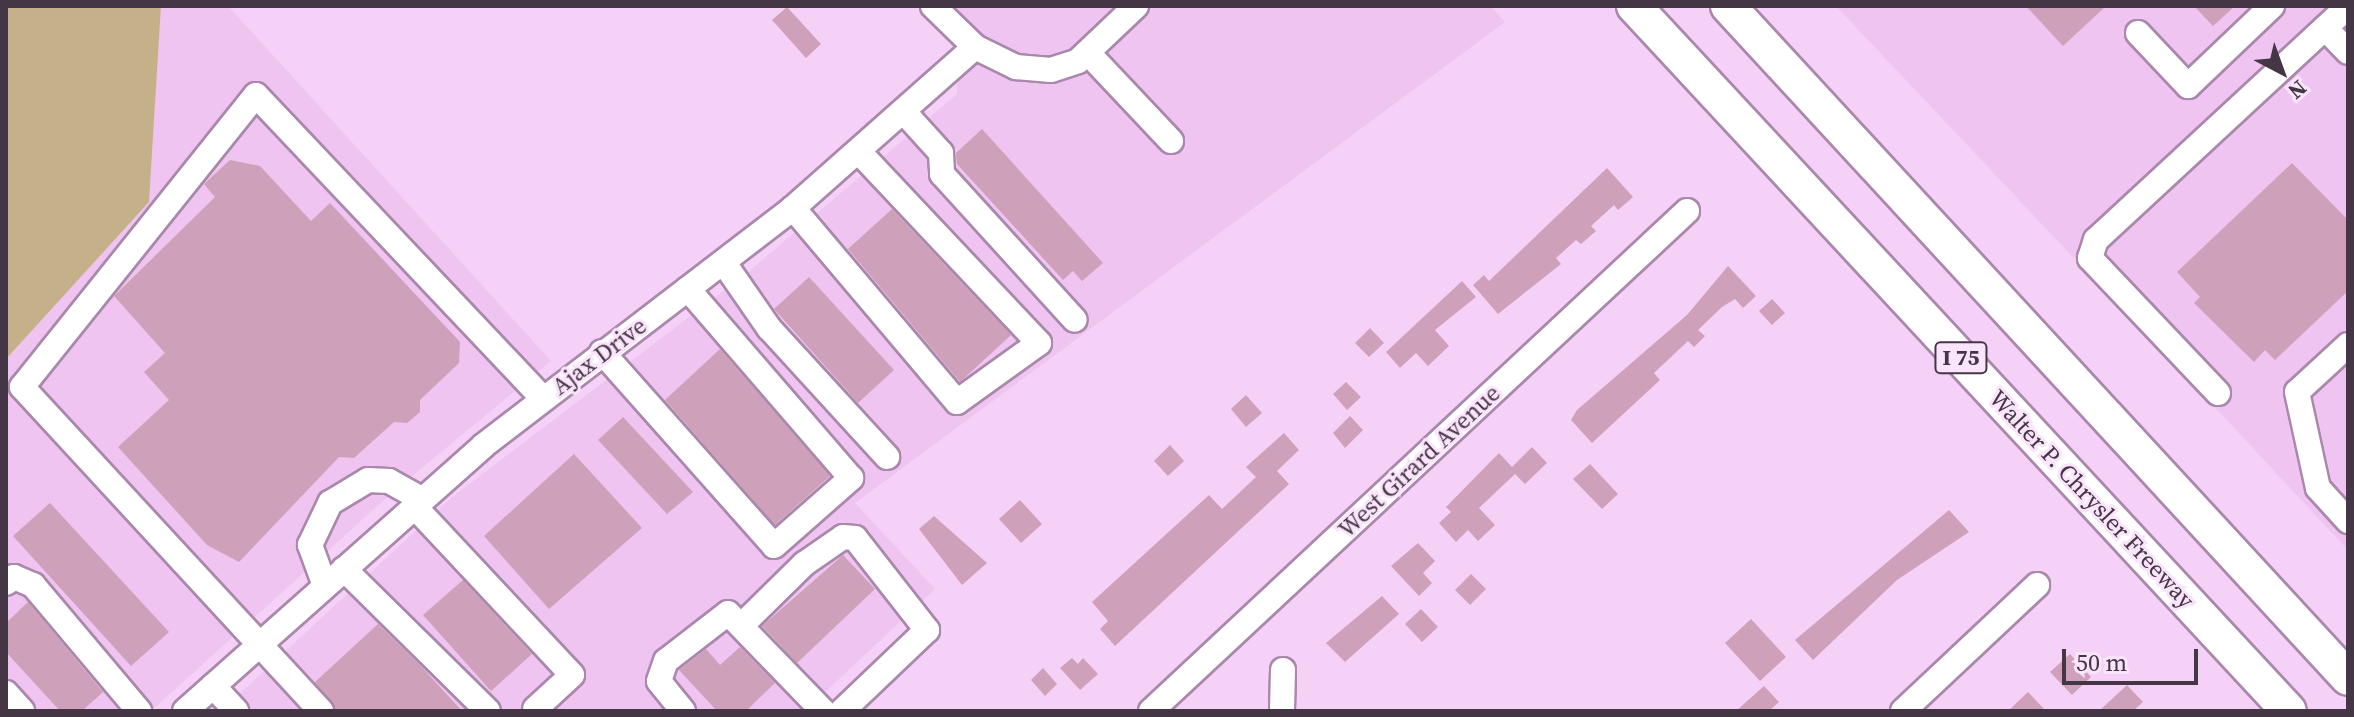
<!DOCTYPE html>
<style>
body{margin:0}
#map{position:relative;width:2354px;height:717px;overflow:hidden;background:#f6d1f7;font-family:"Source Serif 4",serif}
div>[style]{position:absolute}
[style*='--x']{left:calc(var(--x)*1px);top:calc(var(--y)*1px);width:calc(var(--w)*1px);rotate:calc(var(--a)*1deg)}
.built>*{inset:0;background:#efc4f0}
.green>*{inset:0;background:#c4b089}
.building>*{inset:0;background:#cfa0b9}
.roads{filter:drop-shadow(2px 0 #aa88ac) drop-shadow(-2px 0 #aa88ac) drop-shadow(0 2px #aa88ac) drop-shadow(0 -2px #aa88ac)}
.minor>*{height:24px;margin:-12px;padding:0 12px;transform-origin:12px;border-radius:12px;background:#fff}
.highway>*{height:34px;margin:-17px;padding:0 17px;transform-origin:17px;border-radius:17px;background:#fff}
span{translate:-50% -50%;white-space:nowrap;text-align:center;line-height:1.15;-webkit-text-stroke:6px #fae4fb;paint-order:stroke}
.shield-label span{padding:2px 6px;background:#fae4fb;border:2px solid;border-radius:6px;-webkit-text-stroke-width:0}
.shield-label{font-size:22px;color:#453645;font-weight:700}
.street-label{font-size:24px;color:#453645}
.frame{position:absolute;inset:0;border:8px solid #453645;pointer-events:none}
.north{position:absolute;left:2242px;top:32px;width:80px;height:80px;-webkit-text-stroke:6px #fae4fb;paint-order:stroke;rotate:139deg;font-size:22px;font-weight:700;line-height:32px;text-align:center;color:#453645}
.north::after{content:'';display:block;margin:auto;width:28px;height:36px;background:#453645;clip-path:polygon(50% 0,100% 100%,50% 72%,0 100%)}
.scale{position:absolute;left:2062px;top:649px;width:136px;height:36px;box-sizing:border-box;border:4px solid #453645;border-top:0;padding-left:10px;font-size:24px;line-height:28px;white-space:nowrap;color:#453645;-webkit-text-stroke:6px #fae4fb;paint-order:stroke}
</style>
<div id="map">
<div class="built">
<div style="clip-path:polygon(161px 6px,228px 6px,551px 361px,394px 491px,151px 711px,6px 711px,6px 359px,149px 202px)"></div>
<div style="clip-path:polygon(956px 6px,1490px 6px,1505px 22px,855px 503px,935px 589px,805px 711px,221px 711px,452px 497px,747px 273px,957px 94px)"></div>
<div style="clip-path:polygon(1836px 6px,2348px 6px,2348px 550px,2222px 415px)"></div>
</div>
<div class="green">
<div style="clip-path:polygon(6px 6px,161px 6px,149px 202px,6px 359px)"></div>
</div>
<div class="building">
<div style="clip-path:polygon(2026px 6px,2106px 6px,2063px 46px)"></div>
<div style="clip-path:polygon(2194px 6px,2235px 6px,2213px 26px)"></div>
<div style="clip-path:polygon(787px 7px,821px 44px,806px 58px,772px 20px)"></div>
<div style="clip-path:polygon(982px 129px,1103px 263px,1082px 281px,1073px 271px,1063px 280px,957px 164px,956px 153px)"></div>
<div style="clip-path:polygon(230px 160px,260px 166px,311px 221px,330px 203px,460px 342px,459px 363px,420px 400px,420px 412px,407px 423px,394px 422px,354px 458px,339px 457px,239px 562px,207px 545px,118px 447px,169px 400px,144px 372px,165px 353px,114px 296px,215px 197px,204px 184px)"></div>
<div style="clip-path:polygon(2292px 163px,2348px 220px,2348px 291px,2275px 360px,2265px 350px,2254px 362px,2194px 303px,2200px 297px,2177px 272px)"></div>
<div style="clip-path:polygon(1607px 168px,1633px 197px,1618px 210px,1614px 205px,1591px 226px,1596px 231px,1581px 244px,1576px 240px,1556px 258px,1561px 264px,1498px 314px,1473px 285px,1484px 275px,1489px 281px)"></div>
<div style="clip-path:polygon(892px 209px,1011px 335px,960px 382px,848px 249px)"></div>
<div style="clip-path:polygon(1728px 266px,1756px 296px,1743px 308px,1735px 299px,1722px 307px,1698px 330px,1705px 336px,1694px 347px,1688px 341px,1654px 373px,1660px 380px,1592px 443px,1571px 420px,1577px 410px,1687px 315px)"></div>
<div style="clip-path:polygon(809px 277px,894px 370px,858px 403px,774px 309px)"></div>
<div style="clip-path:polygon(1462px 281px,1476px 297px,1435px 330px,1449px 346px,1428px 366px,1416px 353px,1400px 368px,1386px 352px)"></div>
<div style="clip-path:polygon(1772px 299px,1785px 313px,1772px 325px,1759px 311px)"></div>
<div style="clip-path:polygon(1370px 328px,1384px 343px,1369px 357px,1355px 343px)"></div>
<div style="clip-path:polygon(720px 349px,830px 476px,775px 525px,665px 400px)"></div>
<div style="clip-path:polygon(1346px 382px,1361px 397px,1347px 410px,1333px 394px)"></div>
<div style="clip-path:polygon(1246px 395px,1262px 413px,1246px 427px,1231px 409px)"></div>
<div style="clip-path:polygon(1350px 416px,1363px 430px,1345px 448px,1333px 433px)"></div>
<div style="clip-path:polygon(623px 417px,693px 492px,667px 514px,598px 440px)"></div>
<div style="clip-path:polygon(1284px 433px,1299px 450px,1277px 471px,1289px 484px,1115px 646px,1100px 629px,1108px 621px,1092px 602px,1209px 495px,1222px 509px,1256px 477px,1246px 467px)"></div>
<div style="clip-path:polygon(1170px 445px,1184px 461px,1168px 476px,1154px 461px)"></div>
<div style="clip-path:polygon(1532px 447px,1547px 463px,1525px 484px,1515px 474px,1479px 508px,1495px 525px,1478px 541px,1468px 530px,1456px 542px,1439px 523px,1451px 512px,1446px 507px,1499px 453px,1512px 467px)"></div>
<div style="clip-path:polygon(574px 454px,642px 528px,549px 609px,484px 536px)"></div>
<div style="clip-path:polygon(1590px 464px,1618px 494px,1602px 509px,1573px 479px)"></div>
<div style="clip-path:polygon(1020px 500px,1042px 524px,1021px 543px,999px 519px)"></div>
<div style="clip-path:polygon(50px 503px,169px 632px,131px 666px,13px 536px)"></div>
<div style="clip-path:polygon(1949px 510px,1969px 532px,1897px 580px,1813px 660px,1795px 640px)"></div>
<div style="clip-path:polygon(934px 516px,987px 563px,962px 585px,919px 529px)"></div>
<div style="clip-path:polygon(1418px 543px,1435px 561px,1423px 573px,1432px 583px,1419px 596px,1391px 566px)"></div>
<div style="clip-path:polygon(843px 555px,875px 589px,797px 663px,762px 626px)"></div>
<div style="clip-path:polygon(1471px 574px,1486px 589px,1470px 605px,1455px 590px)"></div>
<div style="clip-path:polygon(463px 580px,532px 654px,491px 691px,423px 615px)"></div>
<div style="clip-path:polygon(1382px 596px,1399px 614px,1345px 662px,1326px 643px)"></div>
<div style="clip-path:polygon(28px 602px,103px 692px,82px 711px,60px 711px,6px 652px,6px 623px)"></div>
<div style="clip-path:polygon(1421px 609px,1438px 627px,1422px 642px,1405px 624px)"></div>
<div style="clip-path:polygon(1751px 619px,1786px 657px,1760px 681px,1725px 643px)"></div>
<div style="clip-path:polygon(378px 624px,419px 664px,462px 711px,336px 711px,315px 682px)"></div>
<div style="clip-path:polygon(740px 647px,775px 683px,746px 711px,717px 711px,679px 670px,706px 649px,720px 665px)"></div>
<div style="clip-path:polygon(2070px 654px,2091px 677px,2072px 695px,2050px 672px)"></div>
<div style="clip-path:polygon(1072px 658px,1078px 664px,1083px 658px,1098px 674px,1080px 690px,1060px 668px)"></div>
<div style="clip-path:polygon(1043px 668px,1057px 684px,1045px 696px,1031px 680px)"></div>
<div style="clip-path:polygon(2127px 685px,2143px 702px,2133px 711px,2099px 711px)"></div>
<div style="clip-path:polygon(1764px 686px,1779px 702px,1769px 711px,1736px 711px)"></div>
<div style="clip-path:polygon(2028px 692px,2046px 711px,2008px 711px)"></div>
</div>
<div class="roads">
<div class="minor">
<div style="--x:933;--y:6;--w:59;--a:44.3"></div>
<div style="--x:975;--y:47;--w:46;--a:26"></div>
<div style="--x:1016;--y:67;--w:35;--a:5"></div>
<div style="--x:1051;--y:70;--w:28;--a:-18"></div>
<div style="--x:1078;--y:61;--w:80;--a:-43.5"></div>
<div style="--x:2325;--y:28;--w:33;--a:46"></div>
<div style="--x:2138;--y:33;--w:73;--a:46.7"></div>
<div style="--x:2188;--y:86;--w:116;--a:-43.6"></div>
<div style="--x:1088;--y:53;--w:121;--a:46.7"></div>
<div style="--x:904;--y:112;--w:55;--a:47.9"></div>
<div style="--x:941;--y:153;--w:21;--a:87"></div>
<div style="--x:942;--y:174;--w:197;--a:47.7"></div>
<div style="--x:793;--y:208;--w:254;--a:49.8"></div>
<div style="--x:957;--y:402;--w:101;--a:-35.7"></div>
<div style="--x:1039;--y:343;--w:262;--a:-133.3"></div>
<div style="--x:724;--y:263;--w:79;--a:55.3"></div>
<div style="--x:769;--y:328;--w:175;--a:47.5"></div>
<div style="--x:2348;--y:345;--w:69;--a:137.3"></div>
<div style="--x:2297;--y:392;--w:98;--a:77.7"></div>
<div style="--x:2318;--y:488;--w:45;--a:47.7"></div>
<div style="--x:602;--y:352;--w:259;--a:48.4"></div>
<div style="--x:774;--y:546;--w:103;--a:-41.4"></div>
<div style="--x:851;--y:478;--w:250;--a:-130.8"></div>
<div style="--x:2218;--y:393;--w:186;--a:-133.5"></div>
<div style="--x:2090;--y:258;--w:19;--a:-72"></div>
<div style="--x:2096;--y:240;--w:343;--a:-42.8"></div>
<div style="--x:414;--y:506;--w:231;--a:46.9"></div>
<div style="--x:572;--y:675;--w:50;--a:137.4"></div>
<div style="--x:344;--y:569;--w:202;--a:44.6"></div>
<div style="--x:6;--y:583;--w:10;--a:-37"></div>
<div style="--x:14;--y:577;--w:21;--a:23"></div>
<div style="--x:33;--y:585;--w:165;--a:49.9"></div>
<div style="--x:325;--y:586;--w:44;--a:-110.1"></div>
<div style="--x:310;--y:545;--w:47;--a:-64.5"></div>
<div style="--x:330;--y:503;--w:44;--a:-31.2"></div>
<div style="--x:368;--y:480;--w:21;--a:3"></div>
<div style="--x:389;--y:481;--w:38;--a:29"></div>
<div style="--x:742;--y:625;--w:87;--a:-44.5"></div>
<div style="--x:804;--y:564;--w:47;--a:-34.7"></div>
<div style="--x:843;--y:537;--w:12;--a:5"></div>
<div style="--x:855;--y:538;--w:117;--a:52"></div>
<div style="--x:927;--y:630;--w:117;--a:136.4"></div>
<div style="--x:213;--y:686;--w:34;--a:47"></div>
<div style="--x:6;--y:693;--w:24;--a:48"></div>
<div style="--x:185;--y:711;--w:399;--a:-41.6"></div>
<div style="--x:483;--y:446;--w:391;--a:-37.5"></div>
<div style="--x:793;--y:208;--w:243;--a:-41.5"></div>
<div style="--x:321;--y:711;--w:441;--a:-132.7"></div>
<div style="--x:22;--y:387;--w:374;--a:-51.3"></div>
<div style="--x:256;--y:95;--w:417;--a:46.6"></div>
<div style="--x:683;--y:711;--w:38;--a:-129"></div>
<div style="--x:659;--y:681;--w:21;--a:-71"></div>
<div style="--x:666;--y:661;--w:78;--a:-37.7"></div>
<div style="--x:728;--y:613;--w:136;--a:45.9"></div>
<div style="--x:1151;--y:711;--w:733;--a:-43.01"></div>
<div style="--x:1282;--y:711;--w:41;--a:-88.6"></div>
<div style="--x:1903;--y:711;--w:184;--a:-43.2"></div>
</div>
<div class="highway">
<div style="--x:1634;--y:6;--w:962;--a:47.11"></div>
<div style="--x:1728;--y:6;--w:914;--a:47.3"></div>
</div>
</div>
<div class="shield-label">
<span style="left:1961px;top:358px">I 75</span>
</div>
<div class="street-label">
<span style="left:599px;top:356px;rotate:-37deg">Ajax Drive</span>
<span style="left:1419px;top:461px;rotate:-43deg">West Girard Avenue</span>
<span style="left:2092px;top:499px;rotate:47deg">Walter P. Chrysler Freeway</span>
</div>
<div class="frame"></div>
<div class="north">N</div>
<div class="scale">50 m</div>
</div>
